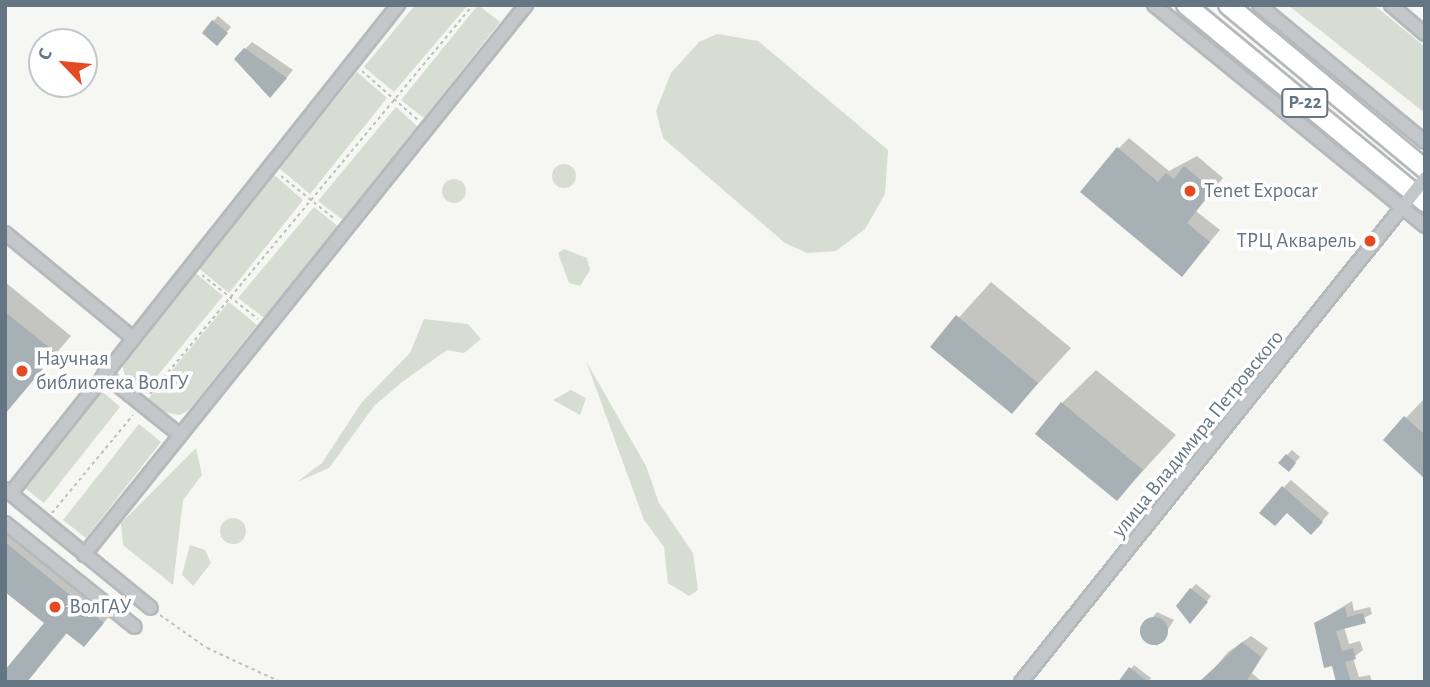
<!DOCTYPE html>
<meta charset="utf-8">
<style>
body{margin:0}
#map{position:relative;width:1430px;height:687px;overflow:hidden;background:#f6f6f2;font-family:"Alegreya Sans",sans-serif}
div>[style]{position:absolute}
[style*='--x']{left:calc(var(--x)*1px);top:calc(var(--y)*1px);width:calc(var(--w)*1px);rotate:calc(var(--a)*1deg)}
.green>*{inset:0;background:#d7ddd3}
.round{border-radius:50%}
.shadow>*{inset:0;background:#0003}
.building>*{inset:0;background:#a7b0b5}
.path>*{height:2px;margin-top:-1px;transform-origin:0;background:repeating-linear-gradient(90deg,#bdbfc1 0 3.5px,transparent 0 7px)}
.roads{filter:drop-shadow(2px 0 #b6b9bc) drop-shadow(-2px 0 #b6b9bc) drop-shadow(0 2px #b6b9bc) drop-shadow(0 -2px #b6b9bc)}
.minor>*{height:12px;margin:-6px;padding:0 6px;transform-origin:6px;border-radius:6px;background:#c3c7ca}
.highway>*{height:18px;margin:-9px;padding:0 9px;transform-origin:9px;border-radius:9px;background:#fff}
.minor-bridge>*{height:12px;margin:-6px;padding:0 6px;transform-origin:6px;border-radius:6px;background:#c3c7ca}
.dots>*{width:19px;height:19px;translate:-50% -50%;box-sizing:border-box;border:4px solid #fff;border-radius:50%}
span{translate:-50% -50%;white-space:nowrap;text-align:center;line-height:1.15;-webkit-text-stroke:7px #fff;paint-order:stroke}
.shield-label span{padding:2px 5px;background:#fff;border:2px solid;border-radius:5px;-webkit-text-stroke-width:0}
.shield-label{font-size:19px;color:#647683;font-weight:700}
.poi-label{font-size:21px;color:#647683}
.left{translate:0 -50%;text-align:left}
.right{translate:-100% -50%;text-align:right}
.street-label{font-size:21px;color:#647683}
.frame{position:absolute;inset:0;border:7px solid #647683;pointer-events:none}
.north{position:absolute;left:28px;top:28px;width:70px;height:70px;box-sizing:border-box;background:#fff;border:2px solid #c1c8cd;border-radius:50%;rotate:296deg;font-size:19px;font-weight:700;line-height:28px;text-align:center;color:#647683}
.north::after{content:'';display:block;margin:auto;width:24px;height:32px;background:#e44b23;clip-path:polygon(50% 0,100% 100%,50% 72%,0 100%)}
</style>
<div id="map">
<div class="green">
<div style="clip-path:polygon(415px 5px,468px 5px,394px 92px,364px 67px)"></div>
<div style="clip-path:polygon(478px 5px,500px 22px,424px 118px,401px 100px)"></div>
<div style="clip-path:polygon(1288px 5px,1374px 5px,1425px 47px,1425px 113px)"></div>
<div style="clip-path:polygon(717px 34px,758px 41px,888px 150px,885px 194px,865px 229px,836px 251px,807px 253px,785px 243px,663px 138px,656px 111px,671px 73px,699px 42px)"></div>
<div style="clip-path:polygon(357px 72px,387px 98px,310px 194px,279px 168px)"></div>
<div style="clip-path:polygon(396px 107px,418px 127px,343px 220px,318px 201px)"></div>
<div class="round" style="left:552px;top:164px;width:24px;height:24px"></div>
<div style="clip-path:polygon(273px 174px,303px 200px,229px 293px,197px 267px)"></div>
<div class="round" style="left:442px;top:179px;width:24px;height:24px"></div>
<div style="clip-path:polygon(314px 207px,340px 228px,267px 320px,238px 298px)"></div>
<div style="clip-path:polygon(564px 249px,587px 258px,590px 270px,580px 286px,569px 283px,558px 253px)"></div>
<div style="clip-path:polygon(192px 270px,223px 296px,144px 392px,125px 376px,121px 360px)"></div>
<div style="clip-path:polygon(229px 302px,257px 325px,189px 410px,180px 415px,163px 412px,148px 399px)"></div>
<div style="clip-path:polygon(424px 319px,468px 324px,481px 339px,464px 353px,447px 350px,402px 382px,374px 406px,329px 468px,297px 482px,322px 463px,362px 402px,410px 353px)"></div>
<div style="clip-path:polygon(586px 361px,646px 466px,659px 503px,693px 553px,698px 590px,689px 596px,668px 583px,664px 547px,644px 520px)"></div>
<div style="clip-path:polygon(97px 387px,120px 407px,44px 503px,20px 484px)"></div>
<div style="clip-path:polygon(571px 390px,586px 398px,580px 415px,553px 400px)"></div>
<div style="clip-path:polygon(139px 424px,161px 442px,86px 538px,63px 520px)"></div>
<div style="clip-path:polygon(196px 448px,202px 475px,183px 500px,173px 585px,123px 545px,121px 523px)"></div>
<div class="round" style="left:220px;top:518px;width:26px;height:26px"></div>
<div style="clip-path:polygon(190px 545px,205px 550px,211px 563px,193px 586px,182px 575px)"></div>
</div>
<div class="shadow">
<div style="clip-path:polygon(218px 16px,231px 27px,222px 38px,213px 21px)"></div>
<div style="clip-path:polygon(252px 42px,293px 70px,277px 89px,245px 49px)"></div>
<div style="clip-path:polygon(1129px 138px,1169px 171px,1197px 156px,1223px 178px,1196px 211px,1220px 230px,1192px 263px,1118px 149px)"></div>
<div style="clip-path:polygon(5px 282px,71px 336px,9px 408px,5px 405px)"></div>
<div style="clip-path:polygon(991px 282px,1071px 348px,1012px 412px,933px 346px)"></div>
<div style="clip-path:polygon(1096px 370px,1176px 435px,1117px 499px,1062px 403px)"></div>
<div style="clip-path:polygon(1425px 398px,1425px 476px,1385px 440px)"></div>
<div style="clip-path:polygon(1292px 450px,1300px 457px,1289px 470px,1287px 455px)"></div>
<div style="clip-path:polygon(1291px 480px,1329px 513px,1319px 525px,1283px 488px)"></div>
<div style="clip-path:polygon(5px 523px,114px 611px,84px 645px,68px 632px,27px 682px,46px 623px,5px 590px)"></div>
<div style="clip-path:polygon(1196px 584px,1211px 596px,1195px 617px,1191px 589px)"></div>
<div style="clip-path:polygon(1352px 601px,1354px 611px,1370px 607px,1372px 614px,1344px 627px,1349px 644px,1360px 641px,1363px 650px,1353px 658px,1359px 677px,1370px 675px,1372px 682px,1341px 682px,1316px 623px)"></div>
<div style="clip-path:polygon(1157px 612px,1174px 620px,1157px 646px,1140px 633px)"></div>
<div style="clip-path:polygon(1251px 636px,1268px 648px,1252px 673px,1262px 682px,1203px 682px,1228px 652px)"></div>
<div style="clip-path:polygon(1134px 665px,1151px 678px,1148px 682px,1121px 682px)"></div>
</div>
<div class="building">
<div style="clip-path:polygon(212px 20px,228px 33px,217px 46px,202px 33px)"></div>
<div style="clip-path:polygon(244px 48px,287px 78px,270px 98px,234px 59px)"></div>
<div style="clip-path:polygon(1117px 147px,1158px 182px,1166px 173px,1174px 179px,1184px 166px,1213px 190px,1187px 223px,1210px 242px,1182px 277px,1080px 192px)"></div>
<div style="clip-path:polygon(5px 312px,56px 353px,5px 414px)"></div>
<div style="clip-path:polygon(956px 315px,1038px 383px,1012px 414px,930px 347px)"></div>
<div style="clip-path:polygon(1061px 402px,1143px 470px,1117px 501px,1035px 434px)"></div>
<div style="clip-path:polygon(1404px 416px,1425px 435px,1425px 479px,1383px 440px)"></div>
<div style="clip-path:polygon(1286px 454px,1296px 463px,1289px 472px,1278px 463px)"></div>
<div style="clip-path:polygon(1282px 486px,1323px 522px,1311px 535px,1287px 513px,1275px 526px,1259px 513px)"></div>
<div style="clip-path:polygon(5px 542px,104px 623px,84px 647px,66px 633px,27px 682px,5px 682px,5px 670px,44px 623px,5px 592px)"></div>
<div style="clip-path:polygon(1190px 588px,1208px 602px,1190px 624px,1176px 606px)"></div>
<div style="clip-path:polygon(1345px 607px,1347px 617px,1363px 613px,1366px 623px,1336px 631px,1342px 651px,1353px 648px,1356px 659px,1345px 662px,1351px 682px,1336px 682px,1332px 666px,1324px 668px,1314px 623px)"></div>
<div class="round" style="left:1140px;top:617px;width:28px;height:28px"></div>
<div style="clip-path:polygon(1242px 642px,1261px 657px,1246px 682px,1199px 682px)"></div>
<div style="clip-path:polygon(1129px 667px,1148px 682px,1118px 682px)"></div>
</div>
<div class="path">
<div style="--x:362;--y:71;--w:74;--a:41.2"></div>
<div style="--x:281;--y:176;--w:70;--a:38.7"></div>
<div style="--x:202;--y:275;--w:71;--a:38.2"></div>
<div style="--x:150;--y:394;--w:506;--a:-50.3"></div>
<div style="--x:52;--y:513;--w:127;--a:-50.4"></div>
<div style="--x:160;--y:615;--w:57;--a:35.1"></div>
<div style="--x:207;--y:648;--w:81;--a:24.7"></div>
</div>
<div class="roads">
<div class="minor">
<div style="--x:1154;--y:5;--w:350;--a:39.2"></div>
<div style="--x:1259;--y:5;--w:215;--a:39.5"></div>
<div style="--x:1391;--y:5;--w:45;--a:40.5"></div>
<div style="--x:5;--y:233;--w:166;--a:39.4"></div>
<div style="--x:104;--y:374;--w:97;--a:38.8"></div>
<div style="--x:5;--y:489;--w:188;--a:39.2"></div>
<div style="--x:11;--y:493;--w:623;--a:-51.58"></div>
<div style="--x:5;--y:523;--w:166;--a:38.7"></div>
<div style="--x:84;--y:555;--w:706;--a:-51.21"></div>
<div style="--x:1021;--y:682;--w:618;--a:-51.24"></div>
</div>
<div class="highway">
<div style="--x:1186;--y:5;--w:310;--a:39.5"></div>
<div style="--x:1228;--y:5;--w:256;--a:39.8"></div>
</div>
</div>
<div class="minor-bridge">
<div style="--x:1408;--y:200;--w:28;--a:-52"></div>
</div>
<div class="dots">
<div style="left:1190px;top:191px;background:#e44b23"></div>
<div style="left:1370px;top:241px;background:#e44b23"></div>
<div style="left:22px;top:371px;background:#e44b23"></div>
<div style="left:55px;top:607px;background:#e44b23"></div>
</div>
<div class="shield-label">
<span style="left:1305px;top:103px">Р-22</span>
</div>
<div class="poi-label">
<span class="left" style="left:1204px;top:191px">Tenet Expocar</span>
<span class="right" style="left:1356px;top:241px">ТРЦ Акварель</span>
<span class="left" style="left:36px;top:371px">Научная<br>библиотека ВолГУ</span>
<span class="left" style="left:69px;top:607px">ВолГАУ</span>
</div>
<div class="street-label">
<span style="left:1198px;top:434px;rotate:-51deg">улица Владимира Петровского</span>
</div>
<div class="frame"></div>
<div class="north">С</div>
</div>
